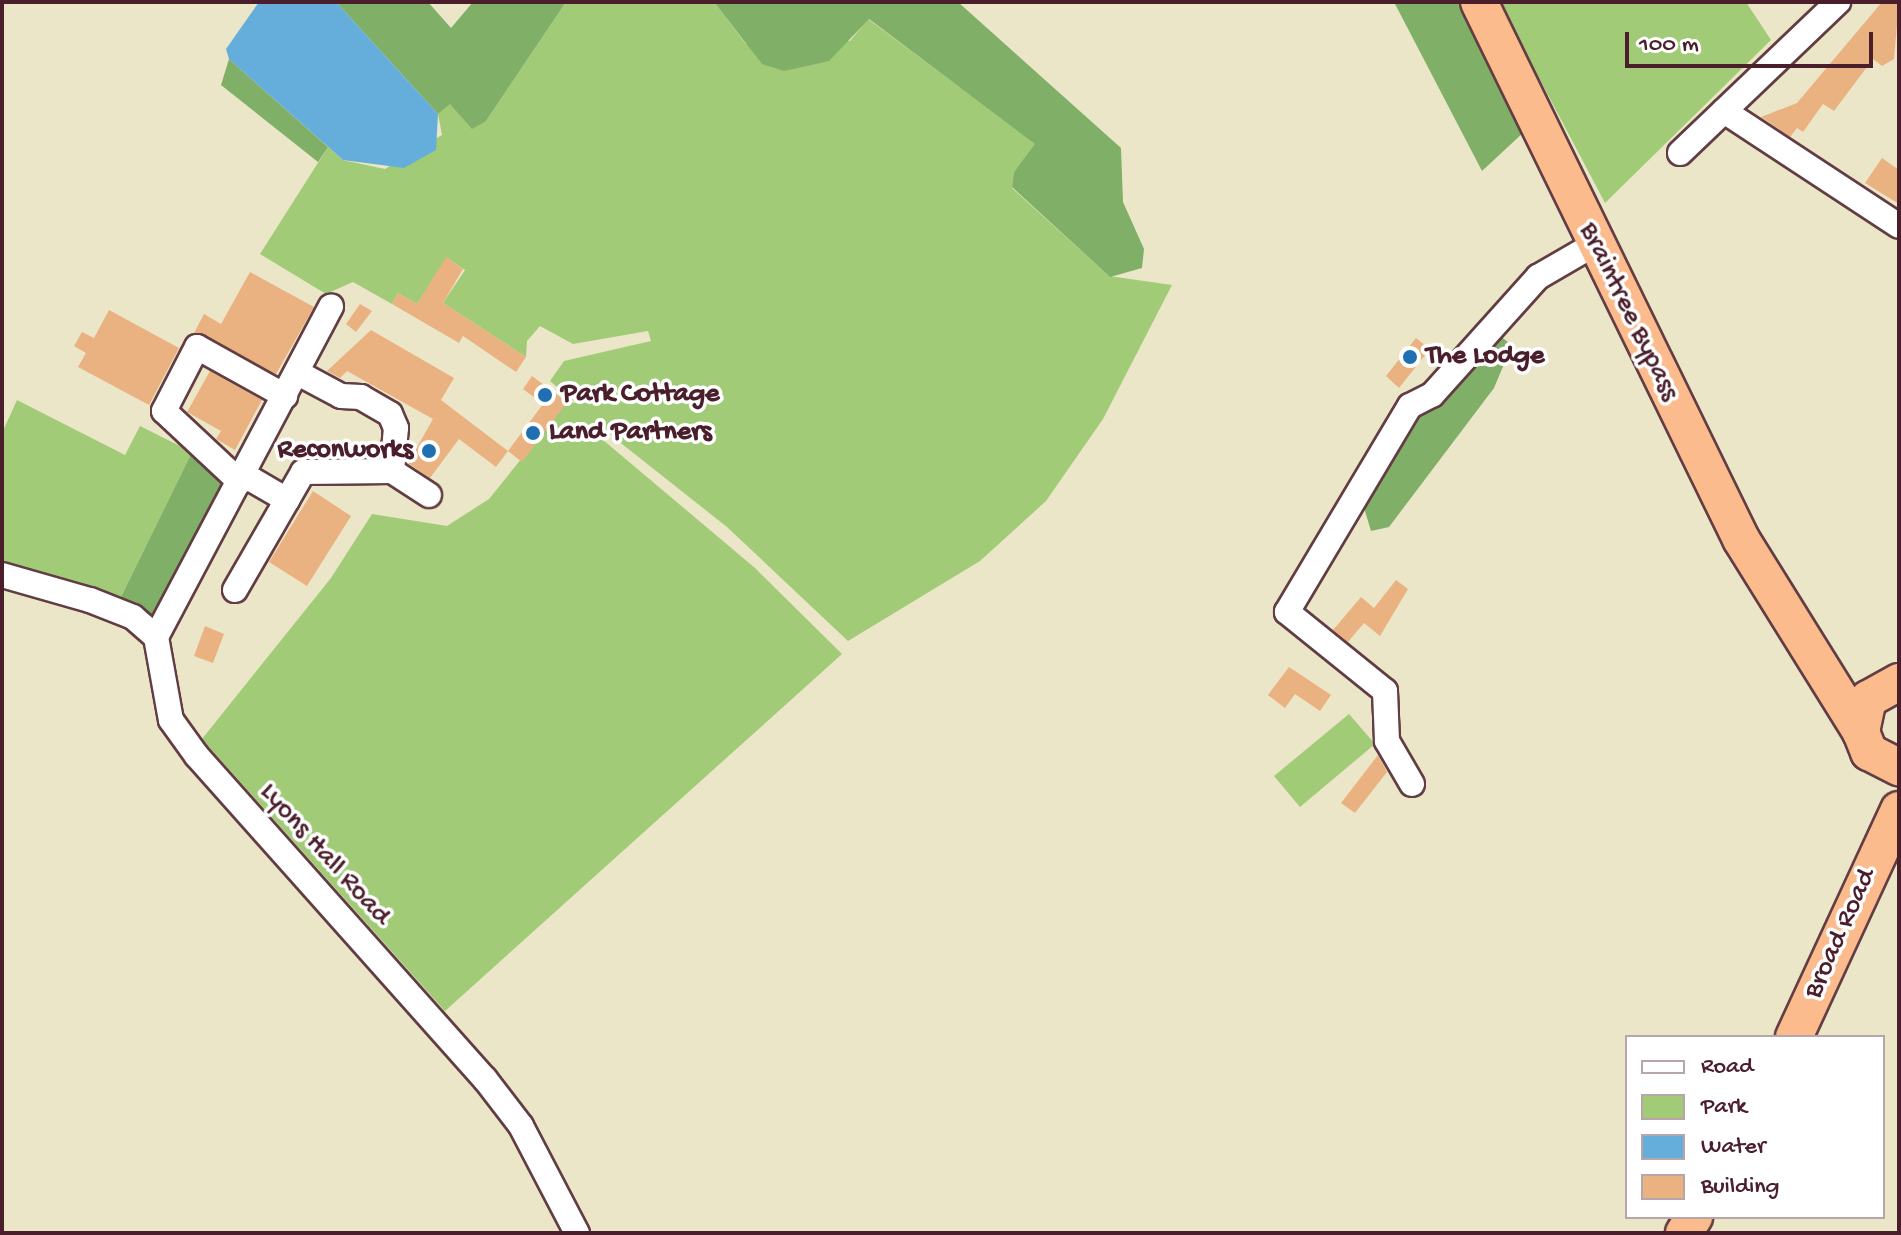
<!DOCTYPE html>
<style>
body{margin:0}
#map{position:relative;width:1901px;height:1235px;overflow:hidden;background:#ece6c9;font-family:"Gochi Hand",sans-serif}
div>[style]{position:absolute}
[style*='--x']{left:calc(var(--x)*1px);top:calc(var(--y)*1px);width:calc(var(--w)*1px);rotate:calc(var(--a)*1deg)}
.green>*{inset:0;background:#a1cb77}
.forest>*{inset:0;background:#80af68}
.water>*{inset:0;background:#65aedc}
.building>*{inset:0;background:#eab280}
.roads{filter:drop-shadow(2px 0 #623d43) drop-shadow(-2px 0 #623d43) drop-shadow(0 2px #623d43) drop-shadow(0 -2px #623d43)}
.minor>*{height:24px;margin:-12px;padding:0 12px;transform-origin:12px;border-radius:12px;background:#fff}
.highway>*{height:36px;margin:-18px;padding:0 18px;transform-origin:18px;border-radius:18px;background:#fbbb8d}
.dots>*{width:22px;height:22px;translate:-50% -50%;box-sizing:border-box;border:4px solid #fff;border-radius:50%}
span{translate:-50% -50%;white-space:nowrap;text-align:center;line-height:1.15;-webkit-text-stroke:7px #fff;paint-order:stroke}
.street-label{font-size:28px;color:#4a1f2b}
.poi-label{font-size:28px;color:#4a1f2b;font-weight:700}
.left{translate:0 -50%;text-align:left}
.right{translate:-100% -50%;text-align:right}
.frame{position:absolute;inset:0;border:4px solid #4a1f2b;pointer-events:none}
.legend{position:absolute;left:1625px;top:1035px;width:260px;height:184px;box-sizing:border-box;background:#fff;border:2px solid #b7a5aa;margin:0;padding:10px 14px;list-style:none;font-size:24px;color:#4a1f2b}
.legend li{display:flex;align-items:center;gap:16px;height:40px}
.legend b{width:40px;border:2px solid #b7a5aa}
.scale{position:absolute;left:1625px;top:32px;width:248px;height:36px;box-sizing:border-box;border:4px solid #4a1f2b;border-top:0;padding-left:10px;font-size:24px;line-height:28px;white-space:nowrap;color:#4a1f2b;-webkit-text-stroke:6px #fff;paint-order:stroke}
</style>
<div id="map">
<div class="green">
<div style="clip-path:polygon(566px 2px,714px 2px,746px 44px,850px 41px,868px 19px,1036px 144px,1014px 172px,1012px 188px,1109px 276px,1172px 285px,1103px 419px,1046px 501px,980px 561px,848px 641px,727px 527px,598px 425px,590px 429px,755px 568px,842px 654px,445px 1011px,202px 739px,331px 578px,372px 514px,447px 526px,489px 499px,567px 402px,576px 403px,550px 381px,564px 361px,651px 341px,648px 331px,573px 344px,540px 326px,527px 341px,526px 357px,443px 303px,465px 270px,447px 258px,417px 304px,398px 293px,392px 304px,353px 282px,326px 294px,260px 254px,328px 147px,343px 160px,385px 169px,442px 135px,438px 114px,450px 103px,486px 121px)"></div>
<div style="clip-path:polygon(1499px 2px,1746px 2px,1771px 40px,1605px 203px)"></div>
<div style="clip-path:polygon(17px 400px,125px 455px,140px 426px,192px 452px,119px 601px,2px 566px,2px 433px)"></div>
<div style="clip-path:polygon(1349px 714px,1375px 744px,1300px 807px,1274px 776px)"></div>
</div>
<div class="forest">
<div style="clip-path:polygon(336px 2px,428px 2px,451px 28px,473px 2px,566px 2px,486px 121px,472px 129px,450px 104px,438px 114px)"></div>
<div style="clip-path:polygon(714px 2px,958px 2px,1121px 148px,1123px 202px,1144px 249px,1142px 268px,1110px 277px,1012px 187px,1014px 172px,1035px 144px,869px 19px,829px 61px,784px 71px,762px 64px)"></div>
<div style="clip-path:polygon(1394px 2px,1458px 2px,1524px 132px,1482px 171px)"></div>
<div style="clip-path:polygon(229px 59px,328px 147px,318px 162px,221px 85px)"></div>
<div style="clip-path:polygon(1497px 334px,1512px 345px,1494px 388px,1389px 527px,1371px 531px,1362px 501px,1421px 409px)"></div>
<div style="clip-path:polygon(192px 452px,222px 482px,219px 504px,156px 617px,119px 601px)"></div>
</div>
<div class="water">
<div style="clip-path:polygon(259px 2px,336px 2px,438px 114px,436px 150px,404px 168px,343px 160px,229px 59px,226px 49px)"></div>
</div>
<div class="building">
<div style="clip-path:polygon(1882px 2px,1899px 2px,1894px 59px,1882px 66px,1873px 59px,1834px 111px,1823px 104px,1803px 132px,1797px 128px,1790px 137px,1761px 117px,1797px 103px)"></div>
<div style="clip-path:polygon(1882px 158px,1899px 170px,1899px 204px,1865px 183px)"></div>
<div style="clip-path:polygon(446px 257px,463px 269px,443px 303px,526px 357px,516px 372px,463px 336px,459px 343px,392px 304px,398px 293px,417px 304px)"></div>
<div style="clip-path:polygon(250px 272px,314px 307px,276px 374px,194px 333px,204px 314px,221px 324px)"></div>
<div style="clip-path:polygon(360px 304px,372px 311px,356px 332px,346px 324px)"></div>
<div style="clip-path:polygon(109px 310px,179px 348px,149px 405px,78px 367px,86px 353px,74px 346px,82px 332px,94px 338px)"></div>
<div style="clip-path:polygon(371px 330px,454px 378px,441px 400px,508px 451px,496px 467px,459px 439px,430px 478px,408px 463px,433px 419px,347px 371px,340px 378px,327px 371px)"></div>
<div style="clip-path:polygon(1416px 338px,1430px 349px,1399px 388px,1386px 376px)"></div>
<div style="clip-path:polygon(210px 371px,262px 400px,235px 450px,216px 439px,221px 431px,187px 412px)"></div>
<div style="clip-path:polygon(532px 376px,567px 402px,522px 462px,508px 451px,543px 404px,523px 389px)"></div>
<div style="clip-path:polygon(313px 491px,351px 516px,307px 586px,269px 562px)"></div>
<div style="clip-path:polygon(1396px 580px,1408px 589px,1380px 636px,1364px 623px,1348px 642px,1333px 630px,1361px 597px,1374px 608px)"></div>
<div style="clip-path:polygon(205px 626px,224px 634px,213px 663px,194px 656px)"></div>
<div style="clip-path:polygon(1289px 667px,1331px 695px,1320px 711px,1295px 694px,1285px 708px,1268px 695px)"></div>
<div style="clip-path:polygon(1378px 755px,1387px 772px,1355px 813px,1341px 803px)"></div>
</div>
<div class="roads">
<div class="minor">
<div style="--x:1724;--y:111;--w:209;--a:33.3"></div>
<div style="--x:1680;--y:153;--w:219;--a:-43.7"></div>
<div style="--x:392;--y:471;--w:44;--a:33"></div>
<div style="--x:240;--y:482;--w:104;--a:-136.9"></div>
<div style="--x:164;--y:411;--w:72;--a:-62.7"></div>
<div style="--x:197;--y:347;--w:101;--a:29.1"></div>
<div style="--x:287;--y:500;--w:32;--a:-60"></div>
<div style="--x:303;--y:472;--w:89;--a:-0.6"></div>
<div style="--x:392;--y:471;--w:43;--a:-84.7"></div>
<div style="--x:396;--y:428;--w:15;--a:-113"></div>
<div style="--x:390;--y:414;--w:34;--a:-150"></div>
<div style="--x:361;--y:397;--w:20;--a:-177"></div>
<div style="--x:341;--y:396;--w:49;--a:-151.9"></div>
<div style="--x:2;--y:575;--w:91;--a:15.9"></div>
<div style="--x:90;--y:600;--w:46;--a:21.6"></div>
<div style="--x:133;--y:617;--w:30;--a:41"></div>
<div style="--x:156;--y:637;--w:84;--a:79.8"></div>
<div style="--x:171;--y:720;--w:44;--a:54.2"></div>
<div style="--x:197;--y:756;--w:433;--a:48.3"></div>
<div style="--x:485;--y:1079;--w:59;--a:52.5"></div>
<div style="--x:521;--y:1126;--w:121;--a:62.4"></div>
<div style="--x:235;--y:590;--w:104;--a:-60"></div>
<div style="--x:287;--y:500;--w:50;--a:-149.8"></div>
<div style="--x:156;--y:637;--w:374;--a:-62.1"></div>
<div style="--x:1412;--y:784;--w:50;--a:-120.2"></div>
<div style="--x:1387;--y:741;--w:50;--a:-92.3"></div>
<div style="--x:1385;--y:691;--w:126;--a:-141.1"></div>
<div style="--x:1287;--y:612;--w:240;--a:-59.2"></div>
<div style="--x:1410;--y:406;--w:25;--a:-27"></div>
<div style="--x:1432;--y:395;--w:159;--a:-48.1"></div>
<div style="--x:1538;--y:277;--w:66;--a:-30.1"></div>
</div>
<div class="highway">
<div style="--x:1479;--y:2;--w:598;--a:63.99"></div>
<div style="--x:1741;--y:539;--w:227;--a:58.1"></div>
<div style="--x:1899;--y:682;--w:35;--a:151"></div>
<div style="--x:1868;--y:699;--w:34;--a:102"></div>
<div style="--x:1861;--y:732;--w:22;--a:68"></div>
<div style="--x:1869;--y:752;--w:34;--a:27"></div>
<div style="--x:1794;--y:1037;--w:250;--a:-65.2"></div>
<div style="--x:1684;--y:1233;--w:19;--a:-58"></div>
</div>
</div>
<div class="dots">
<div style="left:1410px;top:357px;background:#1f6fb2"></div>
<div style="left:545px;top:395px;background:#1f6fb2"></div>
<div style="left:533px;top:433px;background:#1f6fb2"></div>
<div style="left:429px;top:451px;background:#1f6fb2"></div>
</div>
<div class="street-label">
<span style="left:1628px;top:312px;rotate:64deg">Braintree Bypass</span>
<span style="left:324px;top:855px;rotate:48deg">Lyons Hall Road</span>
<span style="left:1841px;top:934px;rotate:-66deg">Broad Road</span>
</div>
<div class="poi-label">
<span class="left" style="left:1426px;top:357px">The Lodge</span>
<span class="left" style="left:561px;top:395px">Park Cottage</span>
<span class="left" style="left:549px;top:433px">Land Partners</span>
<span class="right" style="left:413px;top:451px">Reconworks</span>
</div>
<div class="frame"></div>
<ul class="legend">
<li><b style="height:10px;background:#fff"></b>Road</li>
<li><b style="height:22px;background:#a1cb77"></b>Park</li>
<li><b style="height:22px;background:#65aedc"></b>Water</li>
<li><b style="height:22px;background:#eab280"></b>Building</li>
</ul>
<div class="scale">100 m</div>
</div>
